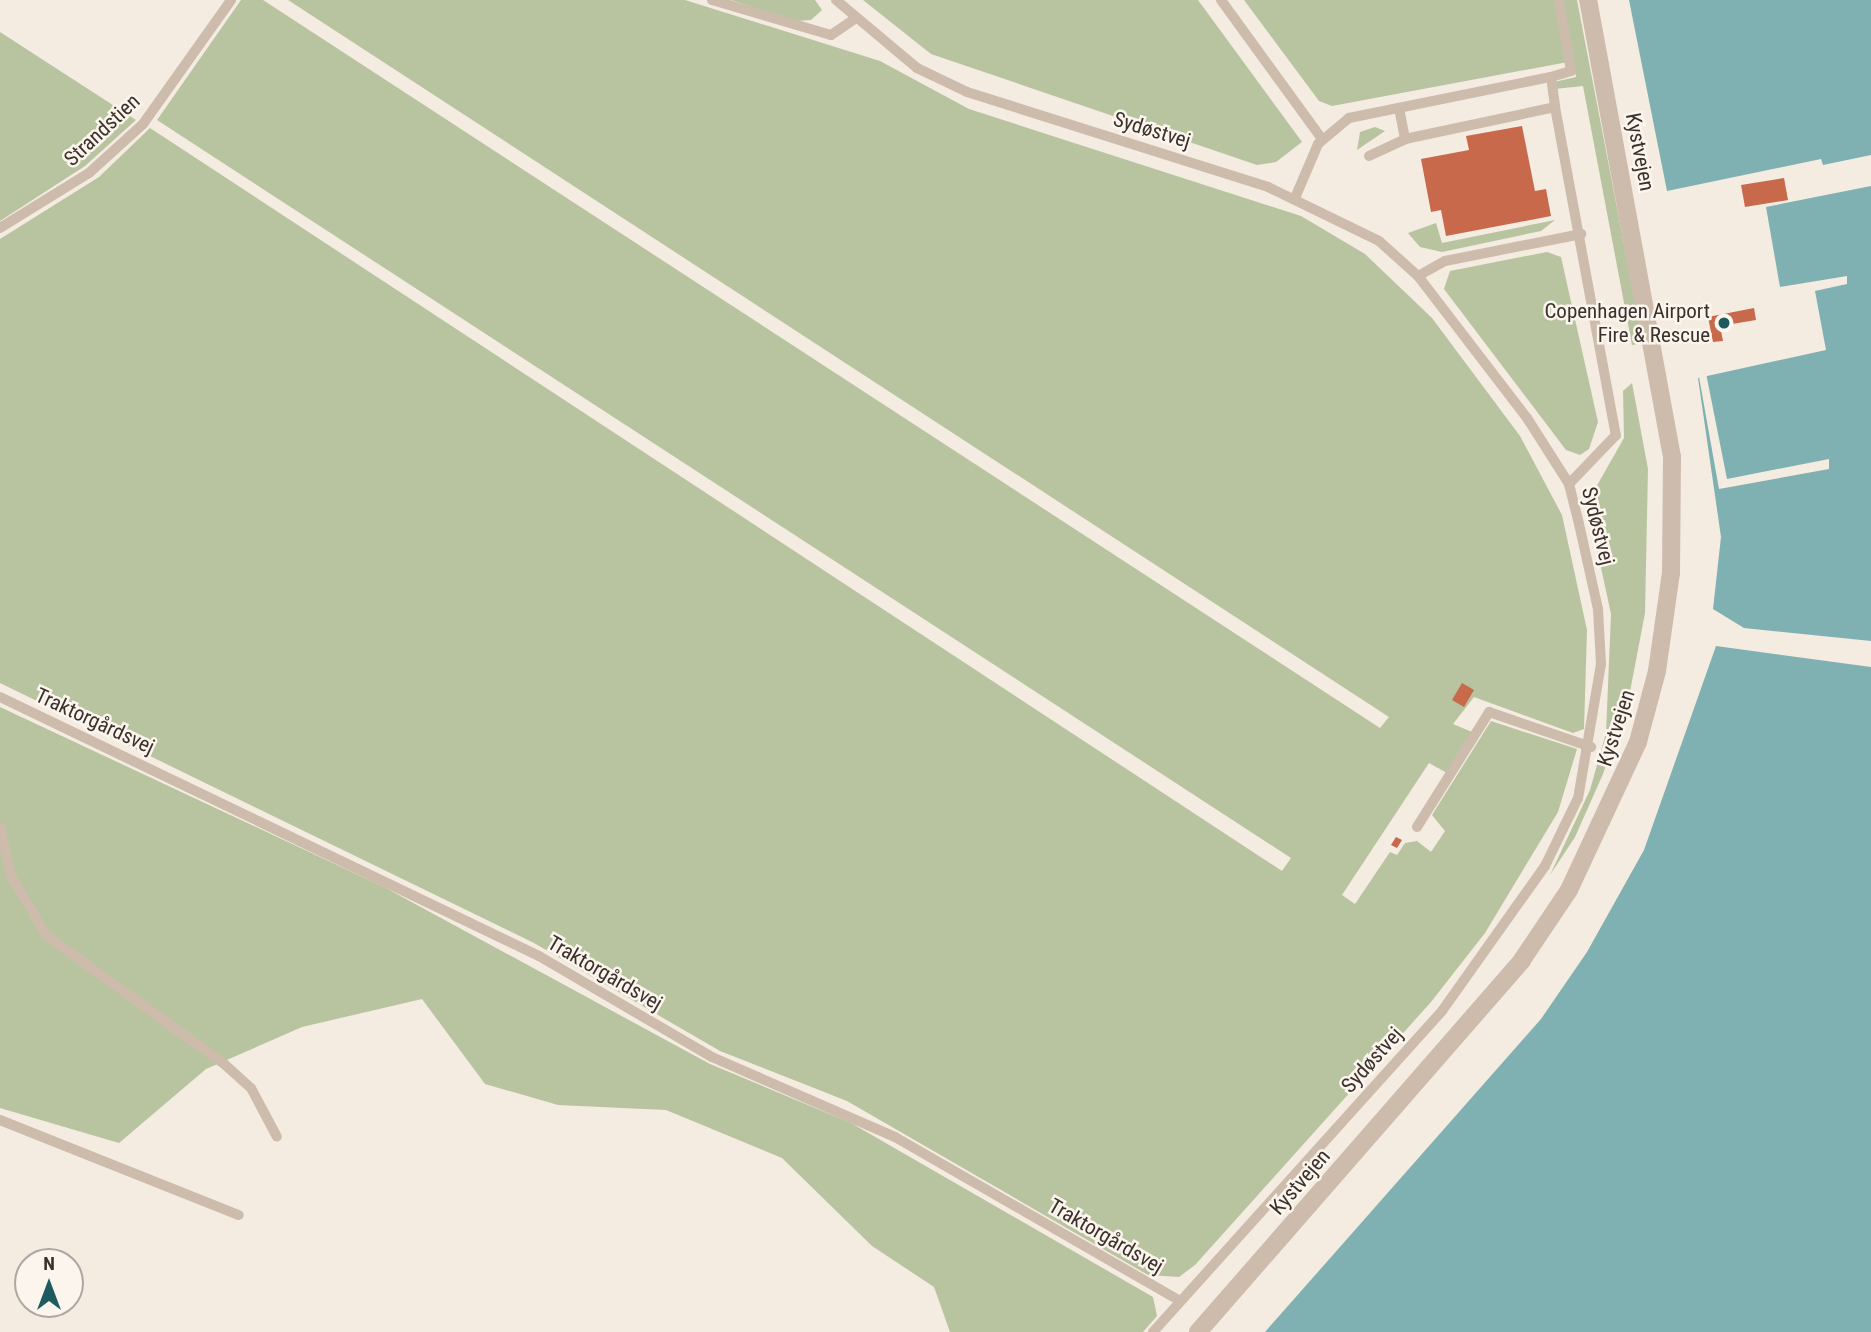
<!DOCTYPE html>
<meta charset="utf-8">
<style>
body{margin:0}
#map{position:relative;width:1871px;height:1332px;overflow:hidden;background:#f4ebe1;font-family:"Roboto Condensed",sans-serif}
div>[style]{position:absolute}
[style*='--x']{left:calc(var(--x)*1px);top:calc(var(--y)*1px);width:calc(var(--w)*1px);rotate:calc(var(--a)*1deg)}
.green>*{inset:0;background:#b8c4a0}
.water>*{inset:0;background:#7fb0b2}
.pier>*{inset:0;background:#f4ebe1}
.building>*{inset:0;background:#c8694b}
.service>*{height:10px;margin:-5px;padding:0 5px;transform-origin:5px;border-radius:5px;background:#cdbbac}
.tertiary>*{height:18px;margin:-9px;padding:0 9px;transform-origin:9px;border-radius:9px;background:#cdbbac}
.dots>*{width:19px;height:19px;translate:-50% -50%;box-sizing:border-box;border:4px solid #fbf5ee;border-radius:50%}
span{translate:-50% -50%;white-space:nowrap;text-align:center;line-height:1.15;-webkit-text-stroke:5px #fbf5ee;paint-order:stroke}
.street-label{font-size:21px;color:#3b302b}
.poi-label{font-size:21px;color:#3b302b}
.right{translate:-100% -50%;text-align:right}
.north{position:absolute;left:14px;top:1248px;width:70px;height:70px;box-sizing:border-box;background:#fbf5ee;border:2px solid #aea6a0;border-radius:50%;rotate:0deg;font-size:19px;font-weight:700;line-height:28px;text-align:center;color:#3b302b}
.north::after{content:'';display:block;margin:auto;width:24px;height:32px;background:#1f5a5e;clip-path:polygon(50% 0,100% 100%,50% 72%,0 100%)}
</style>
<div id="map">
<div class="green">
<div style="clip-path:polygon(241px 0,263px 0,1380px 728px,1389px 717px,288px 0,685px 0,880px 61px,969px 109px,1301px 216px,1365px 254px,1432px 318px,1520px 436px,1562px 515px,1587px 630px,1584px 729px,1573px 733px,1474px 697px,1453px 724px,1472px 732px,1447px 773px,1429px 763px,1342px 895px,1355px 904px,1390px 852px,1397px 855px,1405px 843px,1417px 841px,1431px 852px,1445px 831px,1432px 815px,1491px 721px,1577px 749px,1558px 812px,1485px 933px,1431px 1002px,1195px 1265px,1179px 1277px,1148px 1275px,847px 1101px,720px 1051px,534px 943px,0 683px,0 239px,99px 177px,150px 128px,1282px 871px,1291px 858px,157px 120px)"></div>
<div style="clip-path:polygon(731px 0,815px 0,822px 10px,811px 20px,796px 21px)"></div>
<div style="clip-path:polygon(863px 0,1198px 0,1302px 142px,1276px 162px,1257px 165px,931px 54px)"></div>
<div style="clip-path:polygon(1244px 0,1555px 0,1568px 62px,1332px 106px,1319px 101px)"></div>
<div style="clip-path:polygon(1563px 0,1577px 0,1643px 343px,1632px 345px,1583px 86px,1555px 89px,1554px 82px,1576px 77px)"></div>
<div style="clip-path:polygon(0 32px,136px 120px,85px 166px,0 221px)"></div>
<div style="clip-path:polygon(1375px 127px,1385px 131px,1357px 150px,1360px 132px)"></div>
<div style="clip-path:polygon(1555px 220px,1541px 231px,1442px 252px,1420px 247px,1408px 233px,1436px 223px,1442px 243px)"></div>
<div style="clip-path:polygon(1547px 252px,1561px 257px,1598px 422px,1589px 449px,1580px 455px,1566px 450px,1444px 289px,1450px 271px)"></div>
<div style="clip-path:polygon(1632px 383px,1648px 469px,1645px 613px,1629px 697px,1603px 774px,1575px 837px,1550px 875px,1590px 790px,1606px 733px,1611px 614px,1587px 503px,1624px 438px,1623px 391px)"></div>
<div style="clip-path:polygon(0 707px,384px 887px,710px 1064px,851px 1123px,1153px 1297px,1157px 1316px,1143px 1332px,950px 1332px,934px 1287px,872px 1246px,782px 1158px,666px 1110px,558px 1105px,485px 1084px,422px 999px,302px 1027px,206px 1069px,119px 1143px,0 1108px)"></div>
</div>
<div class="water">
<div style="clip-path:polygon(1629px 0,1871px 0,1871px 155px,1823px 165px,1821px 159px,1667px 191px)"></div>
<div style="clip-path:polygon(1871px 186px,1871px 641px,1744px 628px,1713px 609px,1721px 537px,1698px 378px,1826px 350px,1815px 291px,1847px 284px,1847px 276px,1780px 287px,1766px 207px)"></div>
<div style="clip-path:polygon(1716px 646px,1871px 667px,1871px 1332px,1265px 1332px,1541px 1019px,1587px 952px,1644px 850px)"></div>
</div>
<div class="pier">
<div style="clip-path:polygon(1706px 373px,1727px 479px,1829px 459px,1829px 469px,1719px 489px,1699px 377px)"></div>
</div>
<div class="building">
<div style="clip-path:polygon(1522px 126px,1535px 191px,1546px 189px,1551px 216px,1446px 236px,1441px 210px,1431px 212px,1421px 159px,1469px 150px,1466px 136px)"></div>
<div style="clip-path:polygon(1784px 178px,1788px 200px,1745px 207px,1741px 185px)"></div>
<div style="clip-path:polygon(1754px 308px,1756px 320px,1720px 326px,1723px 341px,1713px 342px,1708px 317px)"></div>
<div style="clip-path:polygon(1462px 683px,1474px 690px,1464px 707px,1452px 700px)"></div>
<div style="clip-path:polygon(1396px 837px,1402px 840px,1397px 848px,1391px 845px)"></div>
</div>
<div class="service">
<div style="--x:712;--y:0;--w:124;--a:16.4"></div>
<div style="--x:831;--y:35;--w:30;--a:-34"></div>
<div style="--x:836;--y:0;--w:106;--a:40"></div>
<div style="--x:917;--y:68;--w:55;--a:25.6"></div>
<div style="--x:967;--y:92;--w:316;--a:17.5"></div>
<div style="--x:1268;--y:187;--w:123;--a:25.9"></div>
<div style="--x:1379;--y:241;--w:52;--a:41.9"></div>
<div style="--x:1418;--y:276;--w:179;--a:52.5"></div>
<div style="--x:1527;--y:418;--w:78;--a:57.5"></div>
<div style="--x:1569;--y:484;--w:41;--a:76"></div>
<div style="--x:1579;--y:524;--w:87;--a:77.4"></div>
<div style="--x:1598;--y:609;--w:55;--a:86.9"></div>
<div style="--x:1601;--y:664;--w:136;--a:99.7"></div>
<div style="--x:1578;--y:798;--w:76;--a:115.9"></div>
<div style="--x:1545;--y:866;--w:178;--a:125.4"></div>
<div style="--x:1442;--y:1011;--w:432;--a:132"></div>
<div style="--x:1221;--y:0;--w:172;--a:54"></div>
<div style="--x:1551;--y:77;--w:21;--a:-17"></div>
<div style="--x:1571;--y:71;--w:72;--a:-99.6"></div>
<div style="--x:1399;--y:108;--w:32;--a:79"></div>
<div style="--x:1405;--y:139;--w:153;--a:-12"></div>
<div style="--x:1555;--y:107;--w:334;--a:79.5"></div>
<div style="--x:1616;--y:435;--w:68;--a:133.8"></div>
<div style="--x:1369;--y:156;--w:40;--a:-25"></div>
<div style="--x:1295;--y:198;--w:59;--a:-66.9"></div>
<div style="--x:1318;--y:144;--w:40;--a:-40"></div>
<div style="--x:1349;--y:118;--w:206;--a:-11.5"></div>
<div style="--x:1551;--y:77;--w:30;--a:82"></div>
<div style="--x:0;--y:228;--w:105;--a:-31.7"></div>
<div style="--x:89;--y:173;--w:73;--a:-42.2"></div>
<div style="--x:143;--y:124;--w:152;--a:-54.6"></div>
<div style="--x:1418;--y:276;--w:31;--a:-29"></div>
<div style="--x:1445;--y:261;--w:139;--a:-11.2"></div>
<div style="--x:0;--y:697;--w:598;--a:25.67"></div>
<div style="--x:539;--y:956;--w:200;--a:30.3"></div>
<div style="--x:712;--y:1057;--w:200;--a:23.6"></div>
<div style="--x:895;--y:1137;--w:329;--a:29.9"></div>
<div style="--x:0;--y:827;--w:50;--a:77.3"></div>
<div style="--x:11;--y:876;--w:70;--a:59"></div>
<div style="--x:47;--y:936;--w:216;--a:35.8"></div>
<div style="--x:222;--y:1062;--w:39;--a:42"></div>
<div style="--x:251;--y:1088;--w:55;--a:62"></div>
<div style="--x:1417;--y:827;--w:136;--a:-57.9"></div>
<div style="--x:1489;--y:712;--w:108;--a:18.9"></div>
<div style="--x:0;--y:1120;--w:257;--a:21.7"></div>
</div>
<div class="tertiary">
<div style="--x:1198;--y:1332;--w:493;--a:-48.9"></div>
<div style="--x:1522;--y:960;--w:84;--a:-56.1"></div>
<div style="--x:1569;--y:890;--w:163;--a:-65"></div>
<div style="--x:1638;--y:742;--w:73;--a:-75"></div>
<div style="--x:1657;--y:671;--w:99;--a:-81.9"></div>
<div style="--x:1671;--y:573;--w:116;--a:-89.5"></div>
<div style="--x:1672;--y:457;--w:465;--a:-100.4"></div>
</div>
<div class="dots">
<div style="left:1724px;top:323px;background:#1f5a5e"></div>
</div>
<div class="street-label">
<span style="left:102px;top:130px;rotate:-43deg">Strandstien</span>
<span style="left:1152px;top:130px;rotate:17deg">Sydøstvej</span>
<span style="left:1640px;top:152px;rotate:79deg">Kystvejen</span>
<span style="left:1598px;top:526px;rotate:76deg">Sydøstvej</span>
<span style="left:95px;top:721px;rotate:25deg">Traktorgårdsvej</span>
<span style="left:1616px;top:728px;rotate:-72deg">Kystvejen</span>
<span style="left:605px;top:973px;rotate:30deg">Traktorgårdsvej</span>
<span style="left:1372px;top:1060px;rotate:-48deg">Sydøstvej</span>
<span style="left:1300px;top:1182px;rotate:-49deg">Kystvejen</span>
<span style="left:1106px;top:1236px;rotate:30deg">Traktorgårdsvej</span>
</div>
<div class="poi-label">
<span class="right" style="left:1710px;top:323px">Copenhagen Airport<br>Fire &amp; Rescue</span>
</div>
<div class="north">N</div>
</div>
